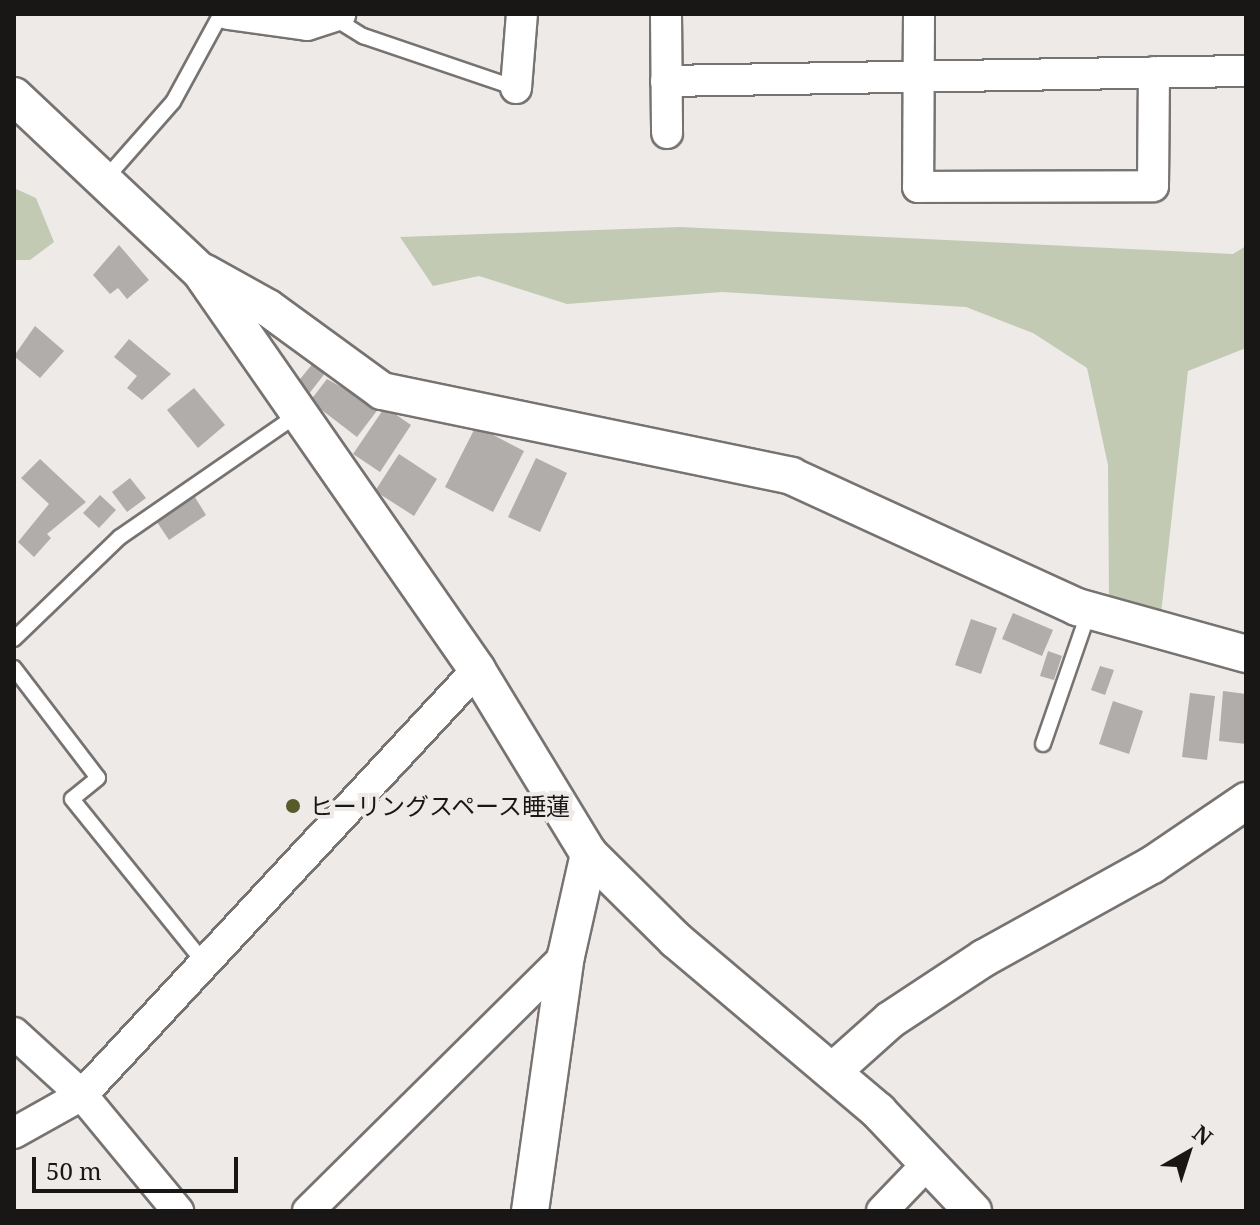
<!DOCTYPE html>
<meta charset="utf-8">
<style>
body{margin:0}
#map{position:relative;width:1260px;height:1225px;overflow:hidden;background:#eeeae8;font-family:"Noto Serif","Noto Sans JP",serif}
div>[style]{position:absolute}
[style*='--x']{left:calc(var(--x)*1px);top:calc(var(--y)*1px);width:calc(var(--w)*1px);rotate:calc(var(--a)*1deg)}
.green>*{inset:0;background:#c3cab3}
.building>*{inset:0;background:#b0adaa}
.roads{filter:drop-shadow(2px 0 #777371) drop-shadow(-2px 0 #777371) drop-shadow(0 2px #777371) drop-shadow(0 -2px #777371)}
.service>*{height:14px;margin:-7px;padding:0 7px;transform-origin:7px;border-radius:7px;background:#fff}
.minor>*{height:30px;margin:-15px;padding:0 15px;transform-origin:15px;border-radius:15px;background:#fff}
.tertiary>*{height:36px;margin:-18px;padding:0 18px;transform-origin:18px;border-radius:18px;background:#fff}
.dots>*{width:22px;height:22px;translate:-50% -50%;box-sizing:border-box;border:4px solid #eeeae8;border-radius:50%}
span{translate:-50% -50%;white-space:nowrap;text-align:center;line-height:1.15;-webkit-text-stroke:8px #eeeae8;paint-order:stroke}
.poi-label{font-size:24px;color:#181716}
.left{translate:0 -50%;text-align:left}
.frame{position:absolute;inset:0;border:16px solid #181716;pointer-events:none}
.north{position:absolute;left:1148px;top:1113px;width:80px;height:80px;-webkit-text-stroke:6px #eeeae8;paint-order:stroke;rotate:39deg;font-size:22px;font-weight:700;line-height:32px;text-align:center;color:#181716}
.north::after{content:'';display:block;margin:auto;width:28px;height:36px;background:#181716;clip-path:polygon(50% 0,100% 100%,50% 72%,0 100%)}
.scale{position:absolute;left:32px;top:1157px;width:206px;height:36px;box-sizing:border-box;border:4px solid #181716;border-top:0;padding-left:10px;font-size:24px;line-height:28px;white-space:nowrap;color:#181716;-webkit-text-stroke:6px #eeeae8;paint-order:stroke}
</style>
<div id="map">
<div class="green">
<div style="clip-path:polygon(14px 188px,36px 198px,54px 242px,30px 260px,14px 260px)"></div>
<div style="clip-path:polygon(680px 227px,1233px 254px,1246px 246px,1246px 348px,1188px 371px,1160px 623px,1109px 600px,1108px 465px,1087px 368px,1033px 333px,966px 307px,722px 292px,567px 304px,479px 276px,433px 286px,400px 237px)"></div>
</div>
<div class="building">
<div style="clip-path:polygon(119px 245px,149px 280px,127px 299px,118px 288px,110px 294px,93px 275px)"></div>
<div style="clip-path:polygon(35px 326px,64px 351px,40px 378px,14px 356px)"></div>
<div style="clip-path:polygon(129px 339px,171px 374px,142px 400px,127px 388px,137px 376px,114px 357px)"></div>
<div style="clip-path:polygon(314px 362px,326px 372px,308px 395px,296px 384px)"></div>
<div style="clip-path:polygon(327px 379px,379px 408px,357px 437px,310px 401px)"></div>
<div style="clip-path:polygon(194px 388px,225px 425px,198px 448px,167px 410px)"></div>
<div style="clip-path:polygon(385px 407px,411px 425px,380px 472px,353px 454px)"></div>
<div style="clip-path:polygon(476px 426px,524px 451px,493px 512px,445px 487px)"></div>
<div style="clip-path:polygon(399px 454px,437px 479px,414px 516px,375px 491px)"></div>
<div style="clip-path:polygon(536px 458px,567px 473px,540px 532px,508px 517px)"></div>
<div style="clip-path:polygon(40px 459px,86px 502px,47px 534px,51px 538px,34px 557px,18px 542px,49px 504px,21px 478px)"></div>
<div style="clip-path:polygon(130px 478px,146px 498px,127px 512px,112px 492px)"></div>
<div style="clip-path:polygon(193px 494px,206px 515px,169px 540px,155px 519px)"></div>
<div style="clip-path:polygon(100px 495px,116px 510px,99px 528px,83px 513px)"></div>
<div style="clip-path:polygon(1013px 613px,1053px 630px,1042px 656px,1002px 639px)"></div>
<div style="clip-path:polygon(971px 619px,997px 628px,981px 674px,955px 665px)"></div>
<div style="clip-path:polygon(1048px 651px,1062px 656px,1054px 680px,1040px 676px)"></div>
<div style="clip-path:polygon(1100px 666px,1114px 670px,1105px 695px,1091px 690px)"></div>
<div style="clip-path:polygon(1223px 691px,1246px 694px,1246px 744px,1219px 741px)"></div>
<div style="clip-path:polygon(1190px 693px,1215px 696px,1207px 760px,1182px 757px)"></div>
<div style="clip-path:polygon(1113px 701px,1143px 711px,1129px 754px,1099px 744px)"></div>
</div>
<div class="roads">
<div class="service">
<div style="--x:337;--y:20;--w:31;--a:32"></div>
<div style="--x:363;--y:36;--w:162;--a:18.8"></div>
<div style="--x:106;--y:178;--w:101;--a:-48.6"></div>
<div style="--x:173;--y:102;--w:100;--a:-61.4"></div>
<div style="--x:14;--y:639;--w:147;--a:-43.9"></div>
<div style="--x:120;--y:537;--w:215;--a:-34.6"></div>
<div style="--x:14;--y:668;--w:138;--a:52.6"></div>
<div style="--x:98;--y:778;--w:33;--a:141"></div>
<div style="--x:72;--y:799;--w:212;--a:51.1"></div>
<div style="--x:1043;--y:744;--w:141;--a:-70.9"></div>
</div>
<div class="minor">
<div style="--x:228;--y:14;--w:80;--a:7.9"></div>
<div style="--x:307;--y:25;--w:35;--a:-18"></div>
<div style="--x:666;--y:14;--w:119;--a:89.5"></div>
<div style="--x:919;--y:14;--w:173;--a:90.3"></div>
<div style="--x:918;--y:187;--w:235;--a:-0.2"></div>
<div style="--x:1153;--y:186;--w:114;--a:-89.5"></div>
<div style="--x:666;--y:81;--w:580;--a:-0.99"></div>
<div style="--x:516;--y:88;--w:74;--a:-85.4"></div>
<div style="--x:14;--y:1033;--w:92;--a:42.4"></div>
<div style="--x:82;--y:1095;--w:151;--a:50.4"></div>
<div style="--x:14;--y:1133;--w:78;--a:-29.2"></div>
<div style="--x:82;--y:1095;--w:580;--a:-47.1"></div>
<div style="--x:308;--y:1211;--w:363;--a:-44.7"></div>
<div style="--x:882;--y:1211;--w:66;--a:-46.2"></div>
</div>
<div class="tertiary">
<div style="--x:14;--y:96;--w:255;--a:43.3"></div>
<div style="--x:200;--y:271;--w:486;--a:55.2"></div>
<div style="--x:477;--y:670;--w:215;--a:58.7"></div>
<div style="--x:589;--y:854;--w:122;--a:44.7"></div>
<div style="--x:676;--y:940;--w:265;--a:40.2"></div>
<div style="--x:878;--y:1111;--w:138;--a:46.5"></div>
<div style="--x:205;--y:273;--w:72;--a:29.1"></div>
<div style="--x:268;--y:308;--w:141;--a:36.1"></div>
<div style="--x:382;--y:391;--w:418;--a:11.7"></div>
<div style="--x:791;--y:476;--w:315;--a:24.6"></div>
<div style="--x:1077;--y:607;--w:175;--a:15.5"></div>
<div style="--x:833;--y:1071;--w:76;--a:-41.8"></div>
<div style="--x:890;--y:1020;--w:113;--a:-33.4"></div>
<div style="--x:984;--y:958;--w:192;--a:-29"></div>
<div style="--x:1152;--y:865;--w:114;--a:-34.2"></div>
<div style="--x:530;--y:1211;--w:258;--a:-82"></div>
<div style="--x:566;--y:956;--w:105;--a:-77.3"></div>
</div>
</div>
<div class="dots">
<div style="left:293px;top:806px;background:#565b29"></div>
</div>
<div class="poi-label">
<span class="left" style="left:309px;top:806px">ヒーリングスペース睡蓮</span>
</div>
<div class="frame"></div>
<div class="north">N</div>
<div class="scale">50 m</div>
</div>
